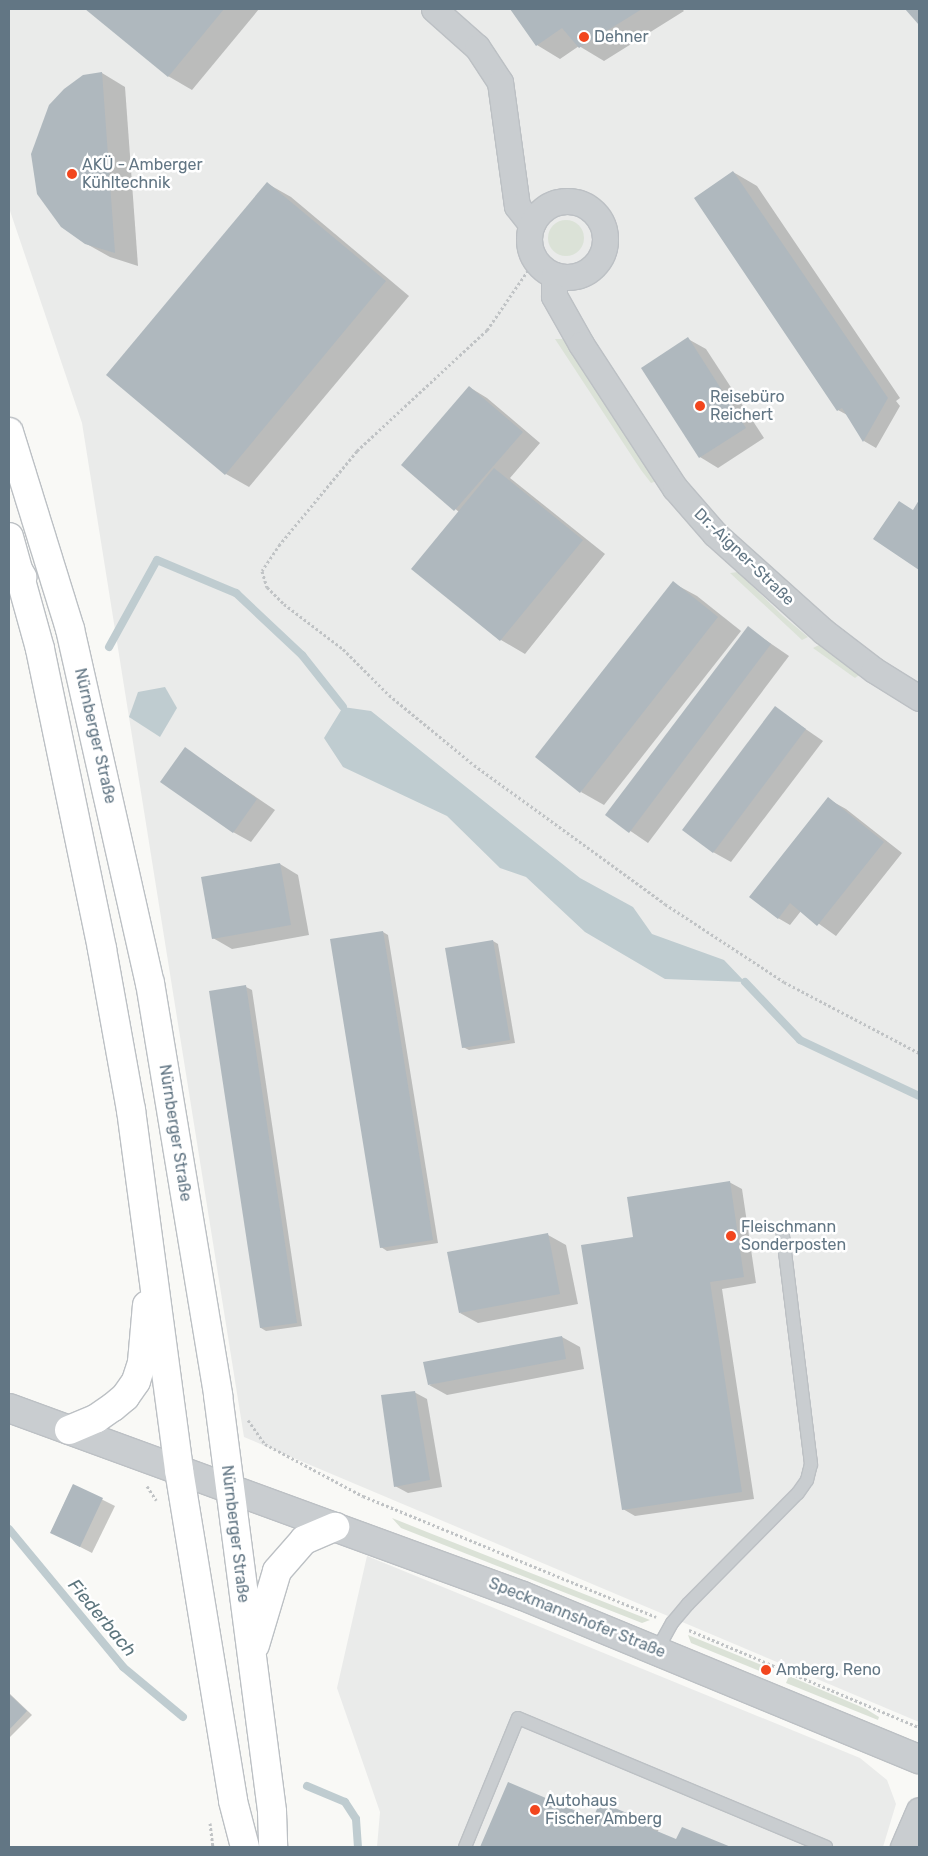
<!DOCTYPE html>
<meta charset="utf-8">
<style>
body{margin:0}
#map{position:relative;width:928px;height:1856px;overflow:hidden;background:#f9f9f6;font-family:Rubik,sans-serif}
div>[style]{position:absolute}
[style*='--x']{left:calc(var(--x)*1px);top:calc(var(--y)*1px);width:calc(var(--w)*1px);rotate:calc(var(--a)*1deg)}
.built>*{inset:0;background:#eaebea}
.green>*{inset:0;background:#dbe2d7}
.round{border-radius:50%}
.water>*{inset:0;background:#bfccd0}
.shadow>*{inset:0;background:#0003}
.stream>*{height:8px;margin:-4px;padding:0 4px;transform-origin:4px;border-radius:4px;background:#bfccd0}
.building>*{inset:0;background:#afb8be}
.path>*{height:3px;margin-top:-1.5px;transform-origin:0;background:repeating-linear-gradient(90deg,#c0c3c5 0 2.5px,transparent 0 5px)}
.roads{filter:drop-shadow(1px 0 #bcc0c4) drop-shadow(-1px 0 #bcc0c4) drop-shadow(0 1px #bcc0c4) drop-shadow(0 -1px #bcc0c4)}
.service>*{height:12px;margin:-6px;padding:0 6px;transform-origin:6px;border-radius:6px;background:#c9cdd0}
.minor>*{height:25px;margin:-12.5px;padding:0 12.5px;transform-origin:12.5px;border-radius:12.5px;background:#c9cdd0}
.minor>.ring{margin:-12.5px;padding:0;box-sizing:content-box;background:none;border:25px solid #c9cdd0;border-radius:50%}
.tertiary>*{height:28px;margin:-14px;padding:0 14px;transform-origin:14px;border-radius:14px;background:#c9cdd0}
.primary>*{height:28px;margin:-14px;padding:0 14px;transform-origin:14px;border-radius:14px;background:#fff}
.trunk>*{height:28px;margin:-14px;padding:0 14px;transform-origin:14px;border-radius:14px;background:#fff}
.dots>*{width:14px;height:14px;translate:-50% -50%;box-sizing:border-box;border:2px solid #fff;border-radius:50%}
span{translate:-50% -50%;white-space:nowrap;text-align:center;line-height:1.15;-webkit-text-stroke:5px #fff;paint-order:stroke}
.poi-label{font-size:16px;color:#627684}
.left{translate:0 -50%;text-align:left}
.street-label{font-size:16px;color:#627684}
.water-label{font-size:18px;color:#5d767e;font-style:italic}
.frame{position:absolute;inset:0;border:10px solid #627684;pointer-events:none}
</style>
<div id="map">
<div class="built">
<div style="clip-path:polygon(9px 9px,919px 9px,919px 1722px,244px 1437px,82px 423px,9px 208px)"></div>
<div style="clip-path:polygon(367px 1556px,860px 1758px,887px 1780px,896px 1804px,883px 1847px,377px 1847px,380px 1812px,337px 1688px)"></div>
</div>
<div class="green">
<div class="round" style="left:548px;top:220px;width:36px;height:36px"></div>
<div style="clip-path:polygon(555px 339px,563px 339px,621px 430px,656px 478px,654px 482px,651px 483px,641px 470px)"></div>
<div style="clip-path:polygon(738px 572px,783px 616px,808px 637px,802px 640px,730px 573px)"></div>
<div style="clip-path:polygon(819px 645px,859px 675px,855px 678px,813px 648px)"></div>
<div style="clip-path:polygon(392px 1518px,427px 1532px,650px 1620px,642px 1623px,401px 1528px)"></div>
<div style="clip-path:polygon(688px 1635px,769px 1668px,767px 1674px,691px 1643px)"></div>
<div style="clip-path:polygon(789px 1676px,866px 1709px,879px 1717px,878px 1720px,786px 1683px)"></div>
</div>
<div class="water">
<div style="clip-path:polygon(165px 687px,177px 708px,160px 737px,129px 717px,138px 692px)"></div>
<div style="clip-path:polygon(343px 707px,371px 711px,580px 878px,633px 907px,652px 934px,724px 960px,745px 982px,665px 979px,585px 932px,526px 877px,500px 868px,447px 816px,343px 767px,324px 738px)"></div>
</div>
<div class="shadow">
<div style="clip-path:polygon(87px 9px,259px 9px,192px 90px,168px 76px)"></div>
<div style="clip-path:polygon(512px 9px,682px 9px,684px 11px,604px 61px,579px 46px,560px 59px,537px 45px)"></div>
<div style="clip-path:polygon(102px 73px,125px 87px,138px 266px,110px 257px,85px 243px)"></div>
<div style="clip-path:polygon(733px 172px,757px 186px,900px 398px,896px 401px,900px 406px,876px 448px,864px 441px,849px 416px,838px 410px)"></div>
<div style="clip-path:polygon(268px 184px,291px 197px,409px 296px,249px 487px,226px 474px)"></div>
<div style="clip-path:polygon(688px 339px,706px 349px,764px 438px,718px 468px,700px 457px)"></div>
<div style="clip-path:polygon(469px 387px,487px 398px,540px 443px,510px 478px,605px 554px,525px 654px,501px 640px,413px 569px,459px 512px,403px 465px)"></div>
<div style="clip-path:polygon(919px 503px,919px 569px,875px 538px,914px 511px)"></div>
<div style="clip-path:polygon(673px 583px,697px 596px,741px 631px,604px 805px,581px 792px)"></div>
<div style="clip-path:polygon(748px 628px,789px 656px,648px 843px,607px 815px)"></div>
<div style="clip-path:polygon(775px 708px,823px 741px,731px 862px,713px 852px)"></div>
<div style="clip-path:polygon(185px 749px,275px 810px,251px 842px,233px 832px)"></div>
<div style="clip-path:polygon(828px 799px,846px 809px,902px 853px,836px 936px,801px 911px,790px 925px,778px 918px)"></div>
<div style="clip-path:polygon(280px 864px,298px 875px,309px 935px,232px 949px,213px 938px)"></div>
<div style="clip-path:polygon(383px 932px,388px 935px,438px 1243px,387px 1251px,381px 1247px)"></div>
<div style="clip-path:polygon(493px 941px,498px 944px,515px 1043px,469px 1050px,463px 1047px)"></div>
<div style="clip-path:polygon(246px 987px,252px 990px,302px 1326px,266px 1331px,261px 1328px)"></div>
<div style="clip-path:polygon(729px 1182px,742px 1189px,756px 1283px,722px 1289px,754px 1499px,635px 1516px,623px 1509px,634px 1238px)"></div>
<div style="clip-path:polygon(548px 1235px,566px 1245px,578px 1304px,478px 1323px,460px 1313px)"></div>
<div style="clip-path:polygon(562px 1337px,580px 1347px,584px 1369px,447px 1395px,429px 1385px)"></div>
<div style="clip-path:polygon(414px 1392px,427px 1399px,442px 1487px,408px 1493px,395px 1486px)"></div>
<div style="clip-path:polygon(73px 1485px,115px 1506px,92px 1553px,51px 1532px)"></div>
<div style="clip-path:polygon(9px 1693px,32px 1715px,9px 1738px)"></div>
<div style="clip-path:polygon(508px 1784px,594px 1820px,653px 1825px,659px 1829px,657px 1833px,677px 1841px,683px 1828px,728px 1847px,482px 1847px)"></div>
</div>
<div class="stream">
<div style="--x:109;--y:647;--w:99;--a:-61.1"></div>
<div style="--x:157;--y:560;--w:86;--a:22.7"></div>
<div style="--x:236;--y:593;--w:91;--a:43.2"></div>
<div style="--x:302;--y:655;--w:66;--a:51.7"></div>
<div style="--x:745;--y:982;--w:80;--a:46.5"></div>
<div style="--x:800;--y:1040;--w:132;--a:25.2"></div>
<div style="--x:9;--y:1529;--w:179;--a:50.4"></div>
<div style="--x:123;--y:1667;--w:78;--a:39.8"></div>
<div style="--x:307;--y:1786;--w:41;--a:22.8"></div>
<div style="--x:345;--y:1802;--w:20;--a:57"></div>
<div style="--x:356;--y:1819;--w:28;--a:86"></div>
</div>
<div class="building">
<div style="clip-path:polygon(85px 9px,224px 9px,168px 77px)"></div>
<div style="clip-path:polygon(510px 9px,642px 9px,579px 48px,562px 28px,536px 46px)"></div>
<div style="clip-path:polygon(905px 9px,919px 9px,919px 25px)"></div>
<div style="clip-path:polygon(102px 72px,115px 253px,85px 244px,61px 227px,37px 194px,31px 154px,49px 105px,64px 89px,83px 75px)"></div>
<div style="clip-path:polygon(733px 171px,888px 398px,863px 442px,842px 408px,837px 411px,694px 198px)"></div>
<div style="clip-path:polygon(267px 182px,386px 281px,225px 475px,106px 375px)"></div>
<div style="clip-path:polygon(688px 337px,746px 428px,699px 458px,641px 368px)"></div>
<div style="clip-path:polygon(469px 386px,523px 432px,454px 511px,401px 465px)"></div>
<div style="clip-path:polygon(494px 468px,583px 540px,500px 641px,411px 569px)"></div>
<div style="clip-path:polygon(919px 500px,919px 570px,873px 539px,899px 501px,913px 510px)"></div>
<div style="clip-path:polygon(673px 581px,718px 617px,580px 793px,535px 757px)"></div>
<div style="clip-path:polygon(748px 626px,771px 644px,629px 833px,605px 815px)"></div>
<div style="clip-path:polygon(775px 706px,806px 729px,713px 853px,682px 830px)"></div>
<div style="clip-path:polygon(185px 747px,257px 799px,233px 833px,160px 782px)"></div>
<div style="clip-path:polygon(828px 797px,884px 842px,817px 926px,790px 903px,778px 919px,749px 897px)"></div>
<div style="clip-path:polygon(280px 863px,291px 925px,212px 939px,201px 877px)"></div>
<div style="clip-path:polygon(383px 931px,433px 1240px,380px 1248px,330px 939px)"></div>
<div style="clip-path:polygon(493px 940px,510px 1040px,462px 1048px,445px 948px)"></div>
<div style="clip-path:polygon(246px 985px,297px 1323px,260px 1328px,209px 991px)"></div>
<div style="clip-path:polygon(730px 1181px,744px 1277px,710px 1282px,742px 1492px,622px 1510px,581px 1245px,633px 1237px,627px 1197px)"></div>
<div style="clip-path:polygon(548px 1233px,560px 1294px,459px 1313px,447px 1252px)"></div>
<div style="clip-path:polygon(562px 1336px,566px 1359px,428px 1385px,423px 1362px)"></div>
<div style="clip-path:polygon(415px 1391px,430px 1480px,394px 1487px,381px 1395px)"></div>
<div style="clip-path:polygon(73px 1484px,103px 1498px,80px 1547px,50px 1533px)"></div>
<div style="clip-path:polygon(9px 1694px,27px 1711px,9px 1730px)"></div>
<div style="clip-path:polygon(508px 1782px,593px 1818px,600px 1802px,654px 1824px,652px 1829px,676px 1839px,682px 1827px,731px 1847px,480px 1847px)"></div>
</div>
<div class="path">
<div style="--x:531;--y:266;--w:78;--a:124.5"></div>
<div style="--x:487;--y:330;--w:178;--a:137.1"></div>
<div style="--x:357;--y:451;--w:121;--a:129.6"></div>
<div style="--x:280;--y:544;--w:32;--a:124"></div>
<div style="--x:262;--y:571;--w:17;--a:73"></div>
<div style="--x:267;--y:587;--w:24;--a:45"></div>
<div style="--x:284;--y:604;--w:74;--a:37.3"></div>
<div style="--x:343;--y:649;--w:65;--a:45"></div>
<div style="--x:389;--y:695;--w:110;--a:39.5"></div>
<div style="--x:474;--y:765;--w:236;--a:36"></div>
<div style="--x:665;--y:904;--w:142;--a:33.2"></div>
<div style="--x:784;--y:982;--w:153;--a:27.7"></div>
<div style="--x:248;--y:1420;--w:29;--a:55"></div>
<div style="--x:265;--y:1444;--w:111;--a:28"></div>
<div style="--x:363;--y:1496;--w:317;--a:22.4"></div>
<div style="--x:147;--y:1486;--w:17;--a:57"></div>
<div style="--x:689;--y:1630;--w:250;--a:22.9"></div>
<div style="--x:210;--y:1823;--w:24;--a:83"></div>
</div>
<div class="roads">
<div class="service">
<div style="--x:657;--y:1650;--w:31;--a:-61"></div>
<div style="--x:672;--y:1623;--w:25;--a:-50"></div>
<div style="--x:688;--y:1604;--w:156;--a:-45.3"></div>
<div style="--x:798;--y:1493;--w:16;--a:-55"></div>
<div style="--x:807;--y:1480;--w:16;--a:-76"></div>
<div style="--x:811;--y:1464;--w:237;--a:-97"></div>
<div style="--x:465;--y:1847;--w:139;--a:-67.7"></div>
<div style="--x:518;--y:1718;--w:334;--a:22.7"></div>
</div>
<div class="minor">
<div style="--x:434;--y:9;--w:57;--a:41.5"></div>
<div style="--x:477;--y:47;--w:42;--a:56.7"></div>
<div style="--x:500;--y:82;--w:125;--a:82.2"></div>
<div style="--x:517;--y:206;--w:24;--a:52"></div>
<div class="ring" style="left:529px;top:201px;width:51px;height:51px"></div>
<div style="--x:554;--y:275;--w:21;--a:90"></div>
<div style="--x:554;--y:296;--w:55;--a:60.6"></div>
<div style="--x:581;--y:344;--w:172;--a:56.9"></div>
<div style="--x:675;--y:488;--w:61;--a:49"></div>
<div style="--x:715;--y:534;--w:145;--a:41.9"></div>
<div style="--x:823;--y:631;--w:64;--a:37.4"></div>
<div style="--x:874;--y:670;--w:53;--a:31.9"></div>
<div style="--x:903;--y:1847;--w:40;--a:-66.6"></div>
</div>
<div class="tertiary">
<div style="--x:9;--y:1408;--w:547;--a:20.09"></div>
<div style="--x:523;--y:1596;--w:428;--a:22.4"></div>
</div>
<div class="primary">
<div style="--x:9;--y:432;--w:206;--a:72.8"></div>
<div style="--x:70;--y:629;--w:363;--a:77.3"></div>
<div style="--x:150;--y:983;--w:418;--a:80.6"></div>
<div style="--x:218;--y:1395;--w:420;--a:82.6"></div>
<div style="--x:272;--y:1812;--w:35;--a:88"></div>
<div style="--x:9;--y:537;--w:116;--a:74.5"></div>
<div style="--x:40;--y:649;--w:306;--a:78.3"></div>
<div style="--x:102;--y:949;--w:164;--a:79.8"></div>
<div style="--x:131;--y:1110;--w:363;--a:82.4"></div>
<div style="--x:179;--y:1470;--w:335;--a:80.7"></div>
<div style="--x:233;--y:1801;--w:48;--a:75.4"></div>
<div style="--x:69;--y:1430;--w:30;--a:-23"></div>
<div style="--x:97;--y:1418;--w:19;--a:-35"></div>
<div style="--x:113;--y:1407;--w:16;--a:-40"></div>
<div style="--x:125;--y:1397;--w:19;--a:-55"></div>
<div style="--x:136;--y:1381;--w:20;--a:-72"></div>
<div style="--x:142;--y:1362;--w:57;--a:-85"></div>
<div style="--x:255;--y:1645;--w:77;--a:-73.4"></div>
<div style="--x:277;--y:1571;--w:41;--a:-48.9"></div>
<div style="--x:304;--y:1540;--w:34;--a:-23"></div>
</div>
<div class="trunk">
<div style="--x:9;--y:555;--w:26;--a:59"></div>
</div>
</div>
<div class="dots">
<div style="left:584px;top:37px;background:#f2461e"></div>
<div style="left:72px;top:174px;background:#f2461e"></div>
<div style="left:700px;top:406px;background:#f2461e"></div>
<div style="left:731px;top:1236px;background:#f2461e"></div>
<div style="left:766px;top:1670px;background:#f2461e"></div>
<div style="left:535px;top:1810px;background:#f2461e"></div>
</div>
<div class="poi-label">
<span class="left" style="left:594px;top:37px">Dehner</span>
<span class="left" style="left:82px;top:174px">AKÜ - Amberger<br>Kühltechnik</span>
<span class="left" style="left:710px;top:406px">Reisebüro<br>Reichert</span>
<span class="left" style="left:741px;top:1236px">Fleischmann<br>Sonderposten</span>
<span class="left" style="left:776px;top:1670px">Amberg, Reno</span>
<span class="left" style="left:545px;top:1810px">Autohaus<br>Fischer Amberg</span>
</div>
<div class="street-label">
<span style="left:744px;top:557px;rotate:44deg">Dr.-Aigner-Straße</span>
<span style="left:95px;top:736px;rotate:77deg">Nürnberger Straße</span>
<span style="left:175px;top:1133px;rotate:81deg">Nürnberger Straße</span>
<span style="left:235px;top:1534px;rotate:83deg">Nürnberger Straße</span>
<span style="left:577px;top:1618px;rotate:22deg">Speckmannshofer Straße</span>
</div>
<div class="water-label">
<span style="left:102px;top:1618px;rotate:50deg">Fiederbach</span>
</div>
<div class="frame"></div>
</div>
